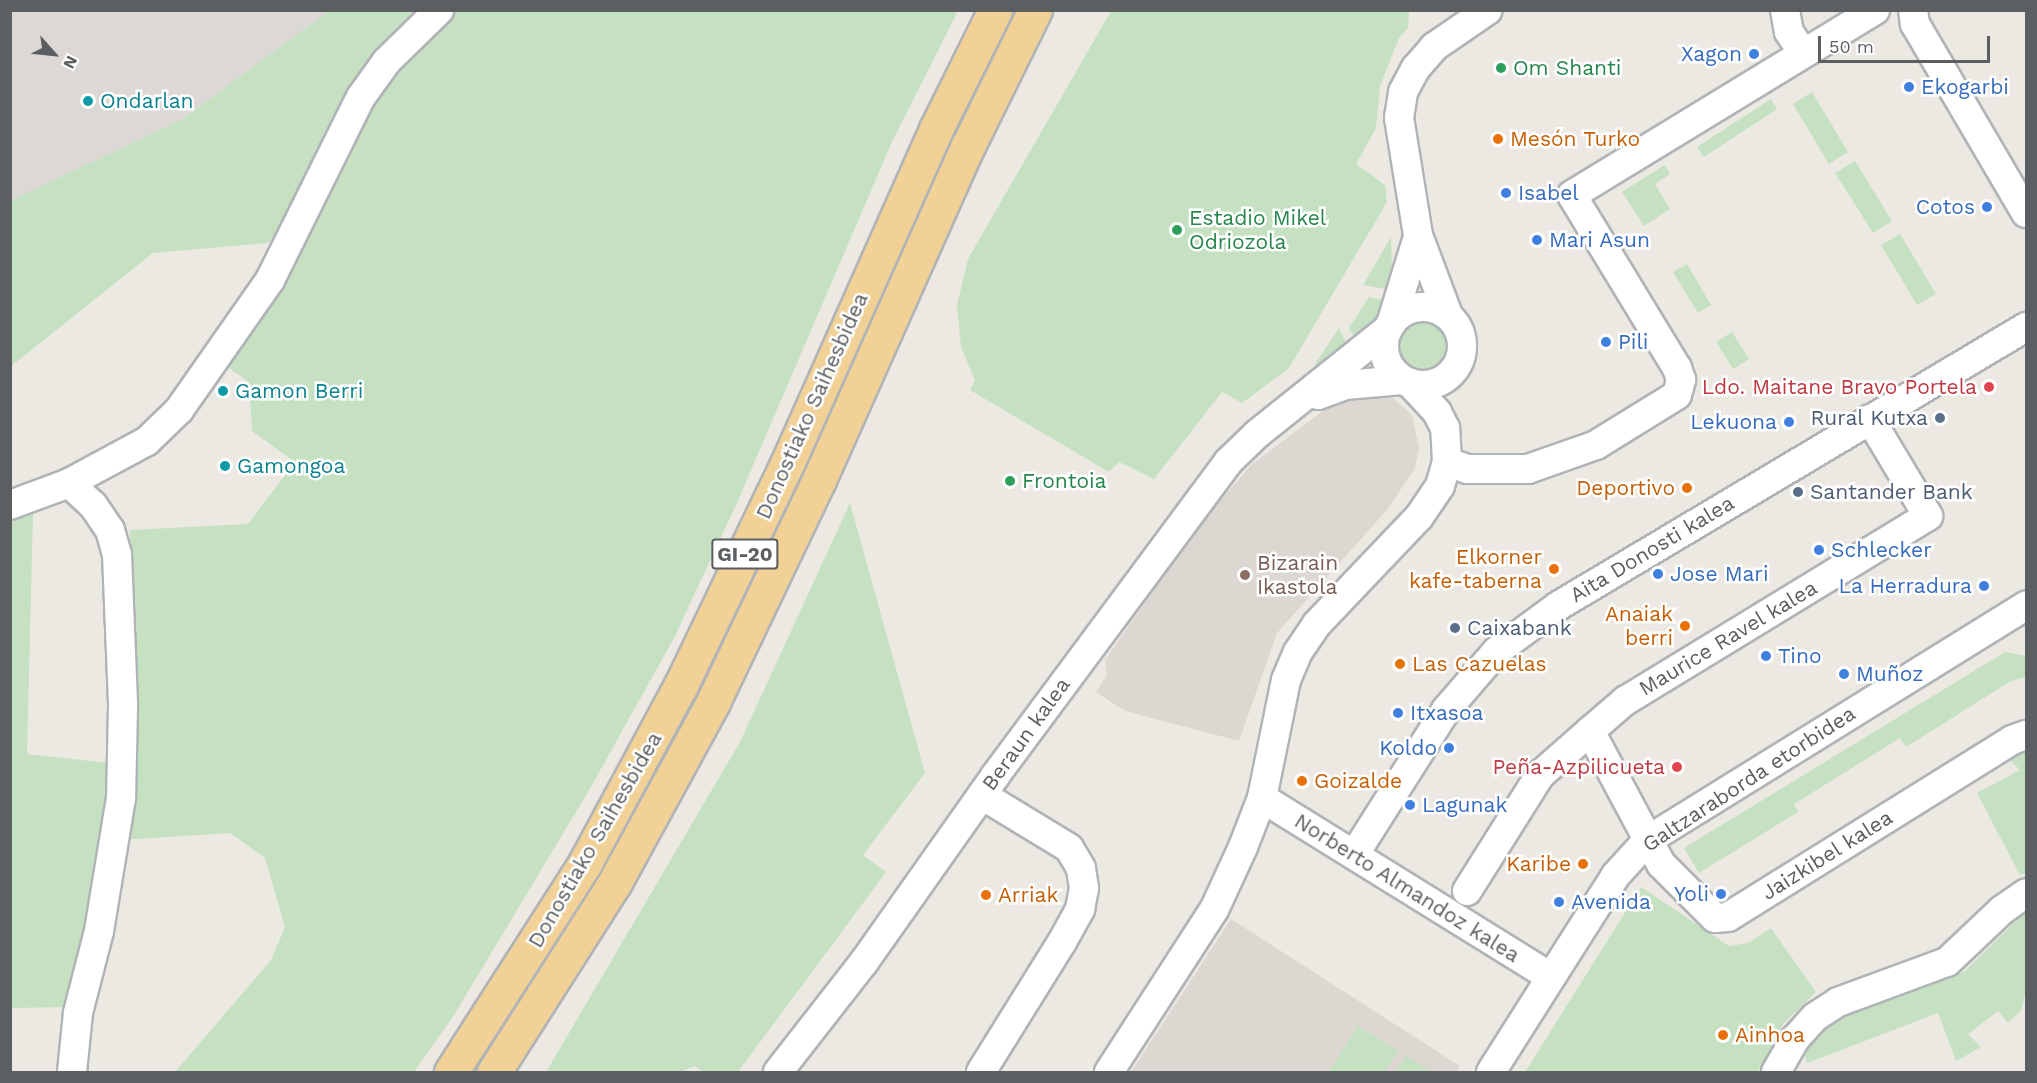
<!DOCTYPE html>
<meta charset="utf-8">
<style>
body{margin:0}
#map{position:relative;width:2037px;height:1083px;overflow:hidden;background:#ece9e3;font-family:"Work Sans",sans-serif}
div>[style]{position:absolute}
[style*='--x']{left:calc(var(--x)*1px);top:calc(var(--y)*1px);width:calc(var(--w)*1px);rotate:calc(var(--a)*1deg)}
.industrial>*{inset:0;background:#dbd8d5}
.education>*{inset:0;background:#dcd8d1}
.green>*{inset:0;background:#c5e1c2}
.round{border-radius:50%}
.roads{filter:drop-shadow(2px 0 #b0b4b7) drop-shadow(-2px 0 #b0b4b7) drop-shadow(0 2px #b0b4b7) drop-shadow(0 -2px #b0b4b7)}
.minor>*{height:28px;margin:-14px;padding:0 14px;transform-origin:14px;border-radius:14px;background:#fff}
.minor>.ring{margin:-14px;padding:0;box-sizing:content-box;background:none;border:28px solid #fff;border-radius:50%}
.highway>*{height:33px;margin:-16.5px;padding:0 16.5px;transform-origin:16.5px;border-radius:16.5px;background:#f1d196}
.dots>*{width:16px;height:16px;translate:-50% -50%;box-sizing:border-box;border:3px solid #fff;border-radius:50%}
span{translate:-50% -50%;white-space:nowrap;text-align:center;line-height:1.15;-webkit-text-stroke:5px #fff;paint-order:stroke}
.shield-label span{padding:2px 4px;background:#fff;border:2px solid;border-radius:4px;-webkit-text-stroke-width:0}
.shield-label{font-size:20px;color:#5b5f62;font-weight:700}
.shop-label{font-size:21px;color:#366cbe}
.right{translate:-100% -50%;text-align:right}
.left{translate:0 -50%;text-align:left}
.leisure-label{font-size:21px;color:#27864d}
.culture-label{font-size:21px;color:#0d838f}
.food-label{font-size:21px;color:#c56008}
.health-label{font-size:21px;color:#be3a42}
.street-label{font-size:21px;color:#5b5f62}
.service-label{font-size:21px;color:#4e5e75}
.education-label{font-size:21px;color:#785e54}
.frame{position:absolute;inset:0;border:12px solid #5b5f62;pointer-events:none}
.north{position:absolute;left:24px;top:24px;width:60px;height:60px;-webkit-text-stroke:4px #fff;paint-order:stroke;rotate:117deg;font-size:16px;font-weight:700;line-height:24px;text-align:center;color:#5b5f62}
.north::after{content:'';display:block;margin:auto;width:21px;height:27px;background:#5b5f62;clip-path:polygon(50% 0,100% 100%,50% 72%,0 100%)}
.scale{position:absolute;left:1818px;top:36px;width:172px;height:27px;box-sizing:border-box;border:3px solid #5b5f62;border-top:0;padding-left:8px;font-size:18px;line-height:21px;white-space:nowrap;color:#5b5f62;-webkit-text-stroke:4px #fff;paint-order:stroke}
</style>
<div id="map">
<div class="industrial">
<div style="clip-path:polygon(10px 11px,329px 11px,181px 120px,11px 201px)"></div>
</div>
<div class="education">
<div style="clip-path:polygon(1377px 395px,1393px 398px,1412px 415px,1419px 448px,1415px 468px,1387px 510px,1277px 633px,1239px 741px,1125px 711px,1096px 692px,1107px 674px,1105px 660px,1198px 527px,1251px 465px,1328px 407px,1350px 397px)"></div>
<div style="clip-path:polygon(1231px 919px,1460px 1066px,1456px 1072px,1131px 1072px)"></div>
</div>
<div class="green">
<div style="clip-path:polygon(329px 11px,431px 11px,291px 228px,267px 243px,153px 253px,11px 366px,10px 201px,181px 120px)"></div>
<div style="clip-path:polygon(448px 11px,958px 11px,892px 142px,736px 505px,674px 638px,588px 792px,454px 1015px,414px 1072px,175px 1072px,271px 960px,285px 927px,265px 858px,230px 833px,120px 840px,128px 726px,130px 530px,248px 524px,295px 462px,252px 431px,249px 382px,219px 361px,366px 108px)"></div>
<div style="clip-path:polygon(1111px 11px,1409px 11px,1408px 28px,1399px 38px,1380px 86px,1376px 128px,1356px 164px,1385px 185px,1387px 202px,1289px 368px,1242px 403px,1222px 392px,1154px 479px,1119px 462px,1109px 472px,970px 390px,975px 380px,961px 347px,957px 305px,968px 259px)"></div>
<div style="clip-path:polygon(1812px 92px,1848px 152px,1829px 164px,1793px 104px)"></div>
<div style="clip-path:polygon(1771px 99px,1777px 109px,1704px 157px,1697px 147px)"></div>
<div style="clip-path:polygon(1855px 161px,1892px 221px,1873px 233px,1835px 173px)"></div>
<div style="clip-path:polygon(1665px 165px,1670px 174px,1655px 184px,1670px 209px,1644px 226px,1622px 192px)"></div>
<div style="clip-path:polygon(1900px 234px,1936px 294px,1917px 305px,1881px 245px)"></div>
<div style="clip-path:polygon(1391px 237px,1392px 269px,1386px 289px,1363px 285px)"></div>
<div style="clip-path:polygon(1687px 264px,1711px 305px,1698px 313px,1673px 272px)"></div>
<div style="clip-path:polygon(1369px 297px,1382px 300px,1374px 323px,1356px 341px,1349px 328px)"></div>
<div class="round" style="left:1397px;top:319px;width:54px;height:54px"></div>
<div style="clip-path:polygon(1339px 328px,1348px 348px,1322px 365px,1315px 364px)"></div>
<div style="clip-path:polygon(1732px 332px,1749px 359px,1733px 369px,1716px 342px)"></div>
<div style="clip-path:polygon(850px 503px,925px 773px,863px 855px,886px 872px,738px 1072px,704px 1072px,695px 1066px,680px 1072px,546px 1072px,740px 742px)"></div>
<div style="clip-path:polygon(33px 514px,27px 754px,109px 763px,108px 826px,68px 1007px,11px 1008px,10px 520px)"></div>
<div style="clip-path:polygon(2005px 652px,2026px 656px,2026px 677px,2011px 681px,1906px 747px,1900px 738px,1794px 804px,1798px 812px,1699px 873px,1684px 848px)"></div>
<div style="clip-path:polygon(2026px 749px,2026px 873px,2020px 875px,1977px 793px,2020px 770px,2010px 760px)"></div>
<div style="clip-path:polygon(1641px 887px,1729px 946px,1748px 943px,1771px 928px,1816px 992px,1783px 1024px,1758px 1072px,1525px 1072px)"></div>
<div style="clip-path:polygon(2026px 911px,2026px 991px,2021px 1011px,2008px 1023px,1998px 1011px,1968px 1034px,1981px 1047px,1956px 1061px,1938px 1013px,1807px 1063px,1803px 1048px,1818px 1029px,1841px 1013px,1901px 996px,1965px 971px)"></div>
<div style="clip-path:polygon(1358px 1026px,1398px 1051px,1385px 1072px,1329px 1072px)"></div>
<div style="clip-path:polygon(1406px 1056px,1433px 1072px,1395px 1072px)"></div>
</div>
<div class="roads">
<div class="minor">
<div style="--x:1785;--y:10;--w:22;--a:80"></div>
<div style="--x:1789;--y:32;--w:25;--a:56"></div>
<div style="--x:1913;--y:10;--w:14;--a:82"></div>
<div style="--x:1915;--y:24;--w:219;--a:59.6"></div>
<div class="ring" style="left:1384px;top:307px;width:50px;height:50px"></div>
<div style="--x:1448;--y:315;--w:85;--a:-110.6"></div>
<div style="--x:1418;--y:235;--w:119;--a:-99.2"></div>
<div style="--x:1399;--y:118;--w:26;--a:-81"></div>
<div style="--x:1403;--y:92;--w:27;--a:-62"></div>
<div style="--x:1416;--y:68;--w:28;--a:-49"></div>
<div style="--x:1434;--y:47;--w:65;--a:-34.4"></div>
<div style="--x:1391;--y:324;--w:91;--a:-72.8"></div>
<div style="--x:1318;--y:395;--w:29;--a:-20"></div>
<div style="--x:1345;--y:385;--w:58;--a:-4.9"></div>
<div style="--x:1870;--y:419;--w:113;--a:59.1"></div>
<div style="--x:1928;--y:516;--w:354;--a:148.6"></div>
<div style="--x:1626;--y:700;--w:48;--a:139.3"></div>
<div style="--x:1590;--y:731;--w:151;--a:61.9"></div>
<div style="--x:1661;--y:864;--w:76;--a:45"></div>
<div style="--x:1715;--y:918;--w:13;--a:-4"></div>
<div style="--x:1728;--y:917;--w:335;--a:-31.9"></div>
<div style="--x:2012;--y:740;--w:15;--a:-20"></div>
<div style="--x:1447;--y:462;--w:21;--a:19"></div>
<div style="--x:1467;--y:469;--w:61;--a:0"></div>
<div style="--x:1528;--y:469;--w:72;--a:-19.4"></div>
<div style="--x:1596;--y:445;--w:95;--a:-31.7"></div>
<div style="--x:1677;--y:395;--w:16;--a:-75"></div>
<div style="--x:1681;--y:380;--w:13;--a:-108"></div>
<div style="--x:1677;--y:368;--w:202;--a:-121.3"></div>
<div style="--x:1572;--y:195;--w:355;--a:-31.4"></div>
<div style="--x:69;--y:483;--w:33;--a:43"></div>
<div style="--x:93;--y:505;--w:30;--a:56"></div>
<div style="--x:110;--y:530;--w:25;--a:74"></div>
<div style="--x:117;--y:554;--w:152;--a:87.7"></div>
<div style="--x:123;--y:706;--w:92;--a:91.2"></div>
<div style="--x:121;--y:798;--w:135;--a:99.4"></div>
<div style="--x:99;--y:931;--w:85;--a:104.4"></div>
<div style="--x:78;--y:1013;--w:59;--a:95.8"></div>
<div style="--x:10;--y:505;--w:63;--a:-20.4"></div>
<div style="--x:69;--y:483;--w:89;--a:-28.3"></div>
<div style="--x:147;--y:441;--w:45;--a:-44.1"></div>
<div style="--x:179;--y:410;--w:159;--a:-55"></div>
<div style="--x:270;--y:280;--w:204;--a:-63.6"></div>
<div style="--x:361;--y:97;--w:44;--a:-54.2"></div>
<div style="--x:387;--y:61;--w:73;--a:-44.4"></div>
<div style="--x:1262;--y:798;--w:340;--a:31.8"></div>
<div style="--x:1354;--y:855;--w:172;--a:-57.6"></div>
<div style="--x:1446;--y:710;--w:78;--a:-49.2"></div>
<div style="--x:1497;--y:651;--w:76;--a:-36.4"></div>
<div style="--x:1558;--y:606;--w:545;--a:-30.8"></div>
<div style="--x:1467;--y:891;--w:137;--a:-57.8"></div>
<div style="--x:1540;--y:775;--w:67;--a:-41.3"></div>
<div style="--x:778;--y:1072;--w:140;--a:-52"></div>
<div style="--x:864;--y:962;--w:228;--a:-54.8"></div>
<div style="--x:995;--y:776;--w:391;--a:-53.4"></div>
<div style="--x:1228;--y:462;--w:40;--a:-44"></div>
<div style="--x:1257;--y:434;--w:168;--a:-38.7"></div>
<div style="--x:981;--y:1072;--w:153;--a:-58.1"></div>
<div style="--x:1062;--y:942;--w:38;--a:-61"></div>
<div style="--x:1080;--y:909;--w:21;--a:-79"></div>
<div style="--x:1084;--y:888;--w:20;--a:-99"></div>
<div style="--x:1081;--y:868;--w:23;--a:-121"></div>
<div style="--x:1069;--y:848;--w:102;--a:-148.7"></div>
<div style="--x:1109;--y:1072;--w:193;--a:-57.1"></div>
<div style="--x:1214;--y:910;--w:69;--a:-65.3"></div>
<div style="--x:1243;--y:847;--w:53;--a:-68.8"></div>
<div style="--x:1262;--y:798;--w:120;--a:-78.5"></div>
<div style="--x:1286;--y:680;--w:30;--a:-67"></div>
<div style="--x:1298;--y:652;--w:32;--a:-56"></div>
<div style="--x:1316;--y:625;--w:149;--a:-46.4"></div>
<div style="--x:1419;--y:517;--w:37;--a:-56"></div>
<div style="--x:1440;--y:486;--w:25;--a:-74"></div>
<div style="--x:1447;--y:462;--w:34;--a:-93"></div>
<div style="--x:1445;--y:428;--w:18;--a:-117"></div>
<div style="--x:1437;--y:412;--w:40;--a:-133"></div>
<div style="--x:1491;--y:1072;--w:233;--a:-57.6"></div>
<div style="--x:1616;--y:875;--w:47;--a:-47.6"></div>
<div style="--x:1648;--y:840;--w:445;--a:-31.8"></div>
<div style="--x:1776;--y:1072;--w:39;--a:-60"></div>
<div style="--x:1796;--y:1038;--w:28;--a:-48"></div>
<div style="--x:1815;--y:1017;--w:27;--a:-33"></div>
<div style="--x:1838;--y:1002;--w:116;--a:-20.2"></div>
<div style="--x:1947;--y:962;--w:76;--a:-43.4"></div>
<div style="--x:2002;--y:910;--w:29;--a:-35"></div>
</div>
<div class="highway">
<div style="--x:451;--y:1072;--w:248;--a:-57.3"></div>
<div style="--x:585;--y:863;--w:202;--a:-61.7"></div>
<div style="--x:681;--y:685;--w:245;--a:-64.4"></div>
<div style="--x:787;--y:464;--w:367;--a:-66"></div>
<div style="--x:936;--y:129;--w:133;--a:-63.6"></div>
<div style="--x:494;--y:1072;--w:225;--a:-57.5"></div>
<div style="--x:615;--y:882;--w:205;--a:-61.4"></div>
<div style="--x:713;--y:702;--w:246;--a:-64.5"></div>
<div style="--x:819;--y:480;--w:366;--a:-66"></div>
<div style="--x:968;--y:146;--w:152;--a:-63.8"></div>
</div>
</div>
<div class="dots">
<div style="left:1754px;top:54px;background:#3f7fe0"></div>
<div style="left:1501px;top:68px;background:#2e9e5b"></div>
<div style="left:1909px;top:87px;background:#3f7fe0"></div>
<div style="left:88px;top:101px;background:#0f9aa8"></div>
<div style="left:1498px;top:139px;background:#e8710a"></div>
<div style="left:1506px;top:193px;background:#3f7fe0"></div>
<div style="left:1987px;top:207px;background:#3f7fe0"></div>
<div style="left:1177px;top:230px;background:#2e9e5b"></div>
<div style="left:1537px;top:240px;background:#3f7fe0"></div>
<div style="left:1606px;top:342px;background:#3f7fe0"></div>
<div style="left:1989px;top:387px;background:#e0444e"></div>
<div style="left:223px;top:391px;background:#0f9aa8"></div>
<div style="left:1940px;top:418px;background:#5c6f8a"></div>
<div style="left:1789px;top:422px;background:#3f7fe0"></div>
<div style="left:225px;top:466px;background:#0f9aa8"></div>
<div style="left:1010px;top:481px;background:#2e9e5b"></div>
<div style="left:1687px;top:488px;background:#e8710a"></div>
<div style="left:1798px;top:492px;background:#5c6f8a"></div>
<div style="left:1819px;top:550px;background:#3f7fe0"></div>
<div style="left:1554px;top:569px;background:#e8710a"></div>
<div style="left:1658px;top:574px;background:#3f7fe0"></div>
<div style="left:1245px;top:575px;background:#8d6e63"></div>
<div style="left:1984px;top:586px;background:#3f7fe0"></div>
<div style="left:1685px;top:626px;background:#e8710a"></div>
<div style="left:1455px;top:628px;background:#5c6f8a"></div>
<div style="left:1766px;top:656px;background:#3f7fe0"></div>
<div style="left:1400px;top:664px;background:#e8710a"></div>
<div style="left:1844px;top:674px;background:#3f7fe0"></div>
<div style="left:1398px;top:713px;background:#3f7fe0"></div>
<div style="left:1449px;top:748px;background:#3f7fe0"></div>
<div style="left:1677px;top:767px;background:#e0444e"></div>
<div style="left:1302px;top:781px;background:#e8710a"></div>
<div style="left:1410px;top:805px;background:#3f7fe0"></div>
<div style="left:1583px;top:864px;background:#e8710a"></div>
<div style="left:1721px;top:894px;background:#3f7fe0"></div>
<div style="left:986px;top:895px;background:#e8710a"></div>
<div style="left:1559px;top:902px;background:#3f7fe0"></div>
<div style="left:1723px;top:1035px;background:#e8710a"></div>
</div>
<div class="shield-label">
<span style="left:745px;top:554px">GI-20</span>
</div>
<div class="shop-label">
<span class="right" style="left:1742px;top:54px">Xagon</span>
<span class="left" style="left:1921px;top:87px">Ekogarbi</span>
<span class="left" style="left:1518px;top:193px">Isabel</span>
<span class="right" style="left:1975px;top:207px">Cotos</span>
<span class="left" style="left:1549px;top:240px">Mari Asun</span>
<span class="left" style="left:1618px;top:342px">Pili</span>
<span class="right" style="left:1777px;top:422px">Lekuona</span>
<span class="left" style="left:1831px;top:550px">Schlecker</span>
<span class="left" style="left:1670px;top:574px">Jose Mari</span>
<span class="right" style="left:1972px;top:586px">La Herradura</span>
<span class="left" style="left:1778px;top:656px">Tino</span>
<span class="left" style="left:1856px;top:674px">Muñoz</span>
<span class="left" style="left:1410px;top:713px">Itxasoa</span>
<span class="right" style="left:1437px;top:748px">Koldo</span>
<span class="left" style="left:1422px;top:805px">Lagunak</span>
<span class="right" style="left:1709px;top:894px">Yoli</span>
<span class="left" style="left:1571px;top:902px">Avenida</span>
</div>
<div class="leisure-label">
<span class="left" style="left:1513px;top:68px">Om Shanti</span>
<span class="left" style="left:1189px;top:230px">Estadio Mikel<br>Odriozola</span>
<span class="left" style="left:1022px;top:481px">Frontoia</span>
</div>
<div class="culture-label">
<span class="left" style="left:100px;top:101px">Ondarlan</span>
<span class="left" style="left:235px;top:391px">Gamon Berri</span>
<span class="left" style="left:237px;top:466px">Gamongoa</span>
</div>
<div class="food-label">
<span class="left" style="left:1510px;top:139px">Mesón Turko</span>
<span class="right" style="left:1675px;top:488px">Deportivo</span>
<span class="right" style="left:1542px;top:569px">Elkorner<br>kafe-taberna</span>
<span class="right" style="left:1673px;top:626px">Anaiak<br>berri</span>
<span class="left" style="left:1412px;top:664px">Las Cazuelas</span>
<span class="left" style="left:1314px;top:781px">Goizalde</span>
<span class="right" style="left:1571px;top:864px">Karibe</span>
<span class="left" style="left:998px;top:895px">Arriak</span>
<span class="left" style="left:1735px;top:1035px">Ainhoa</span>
</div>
<div class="health-label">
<span class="right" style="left:1977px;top:387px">Ldo. Maitane Bravo Portela</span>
<span class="right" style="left:1665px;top:767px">Peña-Azpilicueta</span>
</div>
<div class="street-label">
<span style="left:812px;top:406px;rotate:-66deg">Donostiako Saihesbidea</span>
<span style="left:1652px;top:549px;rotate:-31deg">Aita Donosti kalea</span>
<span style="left:1728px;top:638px;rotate:-31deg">Maurice Ravel kalea</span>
<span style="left:1026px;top:734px;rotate:-54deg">Beraun kalea</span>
<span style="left:1749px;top:779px;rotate:-33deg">Galtzaraborda etorbidea</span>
<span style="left:595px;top:840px;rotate:-60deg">Donostiako Saihesbidea</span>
<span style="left:1827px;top:855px;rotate:-32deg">Jaizkibel kalea</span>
<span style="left:1407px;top:888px;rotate:32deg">Norberto Almandoz kalea</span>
</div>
<div class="service-label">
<span class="right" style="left:1928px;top:418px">Rural Kutxa</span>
<span class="left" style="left:1810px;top:492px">Santander Bank</span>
<span class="left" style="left:1467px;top:628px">Caixabank</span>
</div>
<div class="education-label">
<span class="left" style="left:1257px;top:575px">Bizarain<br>Ikastola</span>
</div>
<div class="frame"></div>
<div class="north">N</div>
<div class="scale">50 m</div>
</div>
